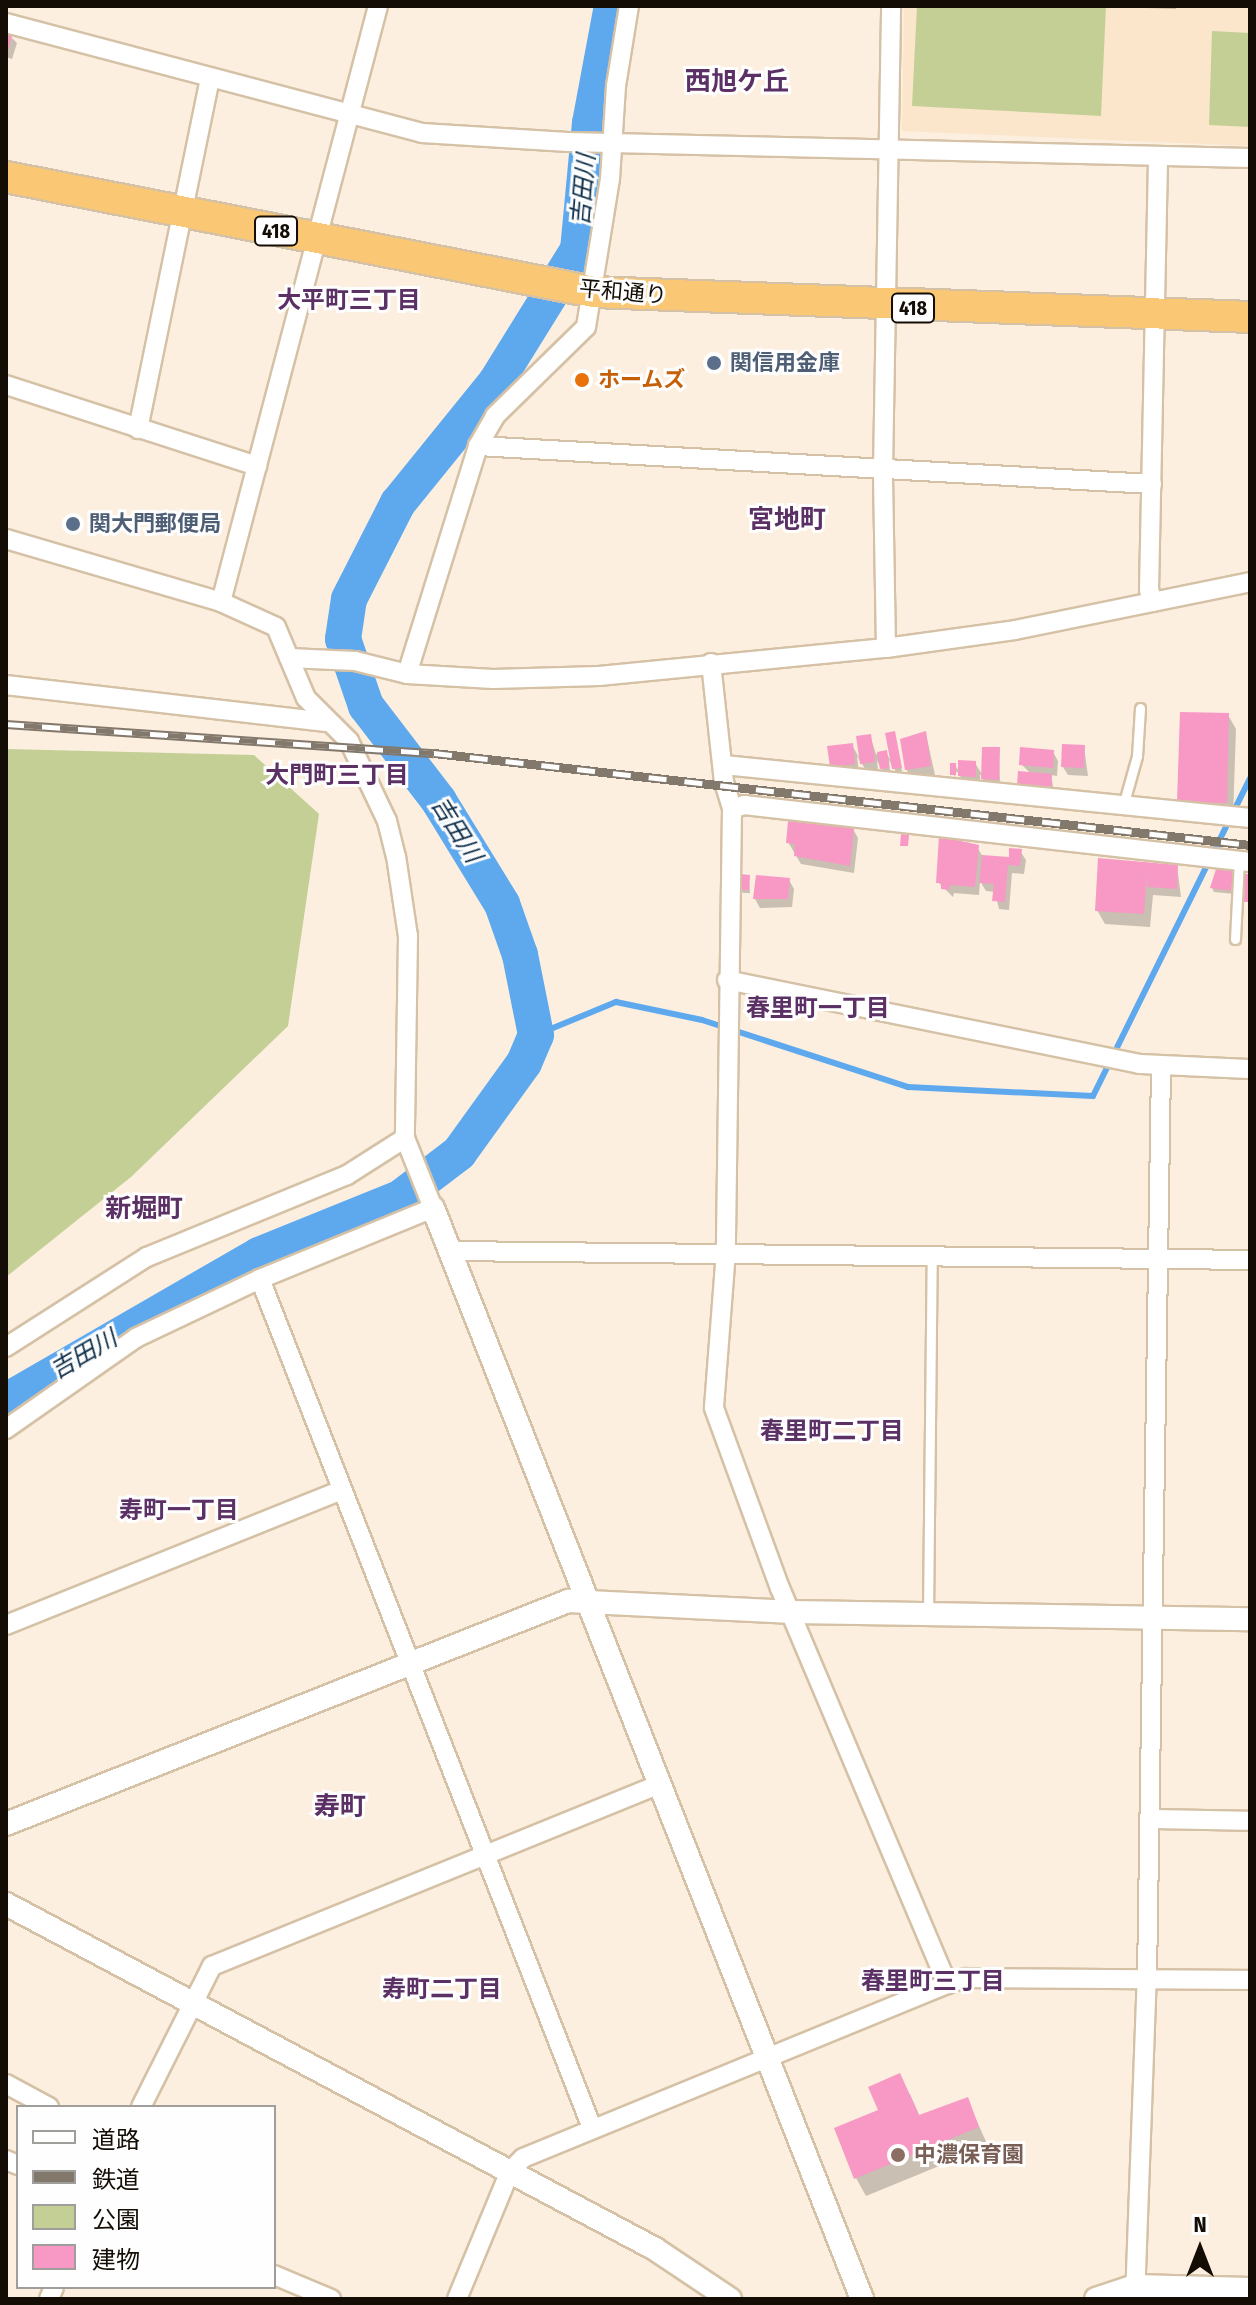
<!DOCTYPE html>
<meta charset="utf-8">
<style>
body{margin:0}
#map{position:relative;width:1256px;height:2305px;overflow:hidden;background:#fcefdf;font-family:"Fira Sans Condensed","Noto Sans JP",sans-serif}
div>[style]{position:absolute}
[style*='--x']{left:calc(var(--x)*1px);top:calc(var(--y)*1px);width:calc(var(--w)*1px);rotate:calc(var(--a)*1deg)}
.built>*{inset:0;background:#fbe6cb}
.green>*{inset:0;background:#c4cf96}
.shadow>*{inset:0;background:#0003}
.stream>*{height:6px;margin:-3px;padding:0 3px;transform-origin:3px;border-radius:3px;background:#5ea9ee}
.river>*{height:36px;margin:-18px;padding:0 18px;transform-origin:18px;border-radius:18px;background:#5ea9ee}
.building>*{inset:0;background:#f898c5}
.roads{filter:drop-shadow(2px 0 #d5c1a6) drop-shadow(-2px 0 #d5c1a6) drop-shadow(0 2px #d5c1a6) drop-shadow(0 -2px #d5c1a6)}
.service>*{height:9px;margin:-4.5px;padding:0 4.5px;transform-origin:4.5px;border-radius:4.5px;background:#fff}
.minor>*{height:18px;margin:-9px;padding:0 9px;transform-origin:9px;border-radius:9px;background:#fff}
.tertiary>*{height:22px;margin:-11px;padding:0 11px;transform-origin:11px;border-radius:11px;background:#fff}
.trunk>*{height:30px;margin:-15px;padding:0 15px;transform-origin:15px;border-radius:15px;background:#fac774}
.rail>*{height:9px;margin-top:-4.5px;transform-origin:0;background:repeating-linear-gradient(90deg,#fefefe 0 18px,#82786c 0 36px);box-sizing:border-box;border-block:2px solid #82786c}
.dots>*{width:22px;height:22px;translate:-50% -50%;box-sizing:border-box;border:4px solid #fefefe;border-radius:50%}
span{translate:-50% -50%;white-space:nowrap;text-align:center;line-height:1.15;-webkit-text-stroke:6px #fefefe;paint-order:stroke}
.shield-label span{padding:2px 6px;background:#fefefe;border:2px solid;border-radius:6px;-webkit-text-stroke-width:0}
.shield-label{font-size:20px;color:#140d05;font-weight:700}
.street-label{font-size:22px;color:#140d05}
.service-label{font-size:22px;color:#4e5e75;font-weight:700}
.left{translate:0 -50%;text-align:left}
.food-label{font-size:22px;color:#c56008;font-weight:700}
.education-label{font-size:22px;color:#785e54;font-weight:700}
.water-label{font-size:24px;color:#0e2e49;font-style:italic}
.neighbourhood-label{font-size:24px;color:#5b3065;font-weight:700}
.quarter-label{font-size:26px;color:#5b3065;font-weight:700}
.frame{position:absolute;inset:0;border:8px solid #140d05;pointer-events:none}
.legend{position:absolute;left:16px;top:2105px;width:260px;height:184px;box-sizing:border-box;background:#fefefe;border:2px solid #a09e9a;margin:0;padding:10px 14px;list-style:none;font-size:24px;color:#140d05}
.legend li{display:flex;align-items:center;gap:16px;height:40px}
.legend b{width:40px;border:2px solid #a09e9a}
.north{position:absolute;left:1160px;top:2209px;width:80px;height:80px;-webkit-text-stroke:6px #fefefe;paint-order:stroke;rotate:0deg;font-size:22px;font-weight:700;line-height:32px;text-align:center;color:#140d05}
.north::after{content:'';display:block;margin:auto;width:28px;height:36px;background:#140d05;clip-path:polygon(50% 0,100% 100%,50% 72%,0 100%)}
</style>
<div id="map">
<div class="built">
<div style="clip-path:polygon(904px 6px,1250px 6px,1250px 146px,902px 131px)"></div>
</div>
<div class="green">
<div style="clip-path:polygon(917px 6px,1106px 6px,1101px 116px,912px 106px)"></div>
<div style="clip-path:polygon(1212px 31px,1250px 33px,1250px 127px,1209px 125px)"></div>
<div style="clip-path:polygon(6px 749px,254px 755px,319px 814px,288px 1026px,131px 1177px,6px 1277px)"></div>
</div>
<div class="shadow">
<div style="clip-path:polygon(1143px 6px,1176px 6px,1176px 9px,1144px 8px)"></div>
<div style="clip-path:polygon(6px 32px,17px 43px,12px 59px,6px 57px)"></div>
<div style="clip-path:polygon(1228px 715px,1236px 729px,1233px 817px,1179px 802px)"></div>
<div style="clip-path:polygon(894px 733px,902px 771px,896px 772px,889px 760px,890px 771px,884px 772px,877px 761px,878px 770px,867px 772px,857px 756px,859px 773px,837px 775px,832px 767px,852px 745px,861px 761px,870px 736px,876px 754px,886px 752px,892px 763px)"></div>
<div style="clip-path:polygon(926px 734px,935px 775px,912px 778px,906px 769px)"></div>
<div style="clip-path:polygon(1084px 747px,1088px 776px,1068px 775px,1063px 767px)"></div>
<div style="clip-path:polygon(999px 749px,1000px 783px,985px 783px,980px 774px,980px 785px,965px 784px,957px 771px,954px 778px,955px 765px,960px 773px,975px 763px,983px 776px)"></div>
<div style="clip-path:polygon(1053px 752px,1058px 761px,1057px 776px,1051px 775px,1055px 797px,1021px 764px)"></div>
<div style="clip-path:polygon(853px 829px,858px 838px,854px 873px,801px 864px,788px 842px)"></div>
<div style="clip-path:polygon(977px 847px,983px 857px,1010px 860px,1020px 851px,1026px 860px,1024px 874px,1012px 873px,1009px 910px,999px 909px,995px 892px,986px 891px,980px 881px,979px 895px,954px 893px,953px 897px,938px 882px)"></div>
<div style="clip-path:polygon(1150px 864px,1177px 866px,1181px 897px,1153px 895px,1150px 927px,1105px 924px,1097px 910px)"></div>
<div style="clip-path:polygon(1234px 873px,1235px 894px,1214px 892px,1212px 888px)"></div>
<div style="clip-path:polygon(749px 877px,750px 893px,743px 893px,741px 890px)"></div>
<div style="clip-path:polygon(789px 880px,794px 889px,792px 907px,760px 908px,755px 899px)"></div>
<div style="clip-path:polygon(910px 2094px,920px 2117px,967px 2099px,988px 2146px,866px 2196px,856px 2178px,881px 2112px)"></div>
</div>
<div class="stream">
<div style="--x:536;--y:1035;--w:87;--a:-22.4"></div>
<div style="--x:616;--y:1002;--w:88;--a:11.8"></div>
<div style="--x:702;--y:1020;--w:217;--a:18"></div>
<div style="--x:908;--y:1087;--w:185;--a:2.8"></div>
<div style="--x:1093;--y:1096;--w:354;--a:-63.7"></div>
</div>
<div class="river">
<div style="--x:6;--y:1401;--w:292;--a:-30"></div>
<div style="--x:259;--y:1255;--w:152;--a:-22"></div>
<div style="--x:400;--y:1198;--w:74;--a:-37.3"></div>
<div style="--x:459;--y:1153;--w:111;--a:-54.2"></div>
<div style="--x:524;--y:1063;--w:30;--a:-67"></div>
<div style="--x:536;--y:1035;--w:82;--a:-101.3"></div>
<div style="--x:520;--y:955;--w:54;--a:-109.4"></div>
<div style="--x:502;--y:904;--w:121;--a:-121.5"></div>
<div style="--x:439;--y:801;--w:120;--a:-127.5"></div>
<div style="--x:366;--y:706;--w:71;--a:-108.9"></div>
<div style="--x:343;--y:639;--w:40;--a:-81.5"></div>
<div style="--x:349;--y:599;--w:108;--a:-63"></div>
<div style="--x:398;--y:503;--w:156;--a:-51"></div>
<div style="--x:496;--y:382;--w:155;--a:-58.2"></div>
<div style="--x:578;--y:250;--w:128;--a:-84.6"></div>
<div style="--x:590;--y:123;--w:119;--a:-79.4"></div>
</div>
<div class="building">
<div style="clip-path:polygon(6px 30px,13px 32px,7px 55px,6px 55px)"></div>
<div style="clip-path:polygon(1180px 712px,1229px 713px,1227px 803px,1177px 802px)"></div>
<div style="clip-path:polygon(895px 731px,902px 768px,892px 769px,885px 733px)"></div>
<div style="clip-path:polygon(926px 731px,931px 766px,905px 770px,900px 739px)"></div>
<div style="clip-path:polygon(871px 734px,875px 762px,860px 764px,856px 736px)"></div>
<div style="clip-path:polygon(853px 743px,855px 764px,830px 767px,827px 746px)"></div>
<div style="clip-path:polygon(1062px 744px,1085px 745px,1084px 768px,1061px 767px)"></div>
<div style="clip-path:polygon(982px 747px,1000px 747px,999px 780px,981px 779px)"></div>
<div style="clip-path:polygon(1020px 747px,1054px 750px,1053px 768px,1019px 765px)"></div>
<div style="clip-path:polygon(887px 750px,889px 768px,880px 769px,877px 752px)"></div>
<div style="clip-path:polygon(958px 760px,976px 761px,976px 777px,958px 776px)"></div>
<div style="clip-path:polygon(950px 763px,956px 763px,956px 775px,950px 775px)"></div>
<div style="clip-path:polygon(1018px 771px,1052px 774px,1051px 789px,1017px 786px)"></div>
<div style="clip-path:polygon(788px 821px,854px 828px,850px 866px,794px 856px,795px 844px,786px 843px)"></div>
<div style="clip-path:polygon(901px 834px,909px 835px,908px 846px,900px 846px)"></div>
<div style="clip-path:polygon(939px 836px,979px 845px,975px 887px,950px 885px,949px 890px,941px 889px,941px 883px,936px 883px)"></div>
<div style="clip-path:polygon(1009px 848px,1022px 849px,1020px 866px,1008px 865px,1005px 902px,992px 901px,994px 884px,979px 883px,982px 855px,1009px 857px)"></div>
<div style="clip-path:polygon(1098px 858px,1178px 865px,1177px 889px,1147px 887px,1147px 872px,1144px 914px,1095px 911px)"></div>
<div style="clip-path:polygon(1216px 869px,1235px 871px,1234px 891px,1210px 888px)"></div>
<div style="clip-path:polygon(740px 874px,750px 875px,749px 890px,739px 890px)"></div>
<div style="clip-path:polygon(1242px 874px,1250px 874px,1250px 902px,1241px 902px)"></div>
<div style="clip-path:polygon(756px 875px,790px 878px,788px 899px,753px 899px)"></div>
<div style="clip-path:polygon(900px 2073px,919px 2115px,968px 2097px,979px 2127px,854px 2179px,834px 2128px,878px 2110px,868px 2087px)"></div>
</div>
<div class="roads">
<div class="service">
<div style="--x:1123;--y:806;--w:52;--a:-74.4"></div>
<div style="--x:1137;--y:756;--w:48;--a:-86.4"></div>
<div style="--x:1235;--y:939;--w:78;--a:-87.1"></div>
<div style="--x:928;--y:1614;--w:359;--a:-89.4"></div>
</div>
<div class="minor">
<div style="--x:6;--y:23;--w:430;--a:14.8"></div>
<div style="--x:422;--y:133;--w:146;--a:3.5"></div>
<div style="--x:568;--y:142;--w:682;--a:1.34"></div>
<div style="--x:6;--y:385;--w:264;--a:17.9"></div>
<div style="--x:138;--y:429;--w:358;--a:-78.4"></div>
<div style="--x:478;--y:446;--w:675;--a:3.23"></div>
<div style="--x:6;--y:539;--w:224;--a:16.3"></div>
<div style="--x:221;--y:602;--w:60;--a:24.4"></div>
<div style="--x:276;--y:627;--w:77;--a:67.1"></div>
<div style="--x:306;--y:698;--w:61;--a:45"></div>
<div style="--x:349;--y:741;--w:89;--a:64.6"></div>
<div style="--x:387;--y:821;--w:36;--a:76"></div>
<div style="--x:396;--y:856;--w:81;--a:81.5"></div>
<div style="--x:408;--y:936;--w:202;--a:90.9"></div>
<div style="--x:405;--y:1138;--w:75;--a:68.2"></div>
<div style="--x:433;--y:1208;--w:187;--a:157.7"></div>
<div style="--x:260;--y:1279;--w:137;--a:154.6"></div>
<div style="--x:136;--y:1338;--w:159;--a:145"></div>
<div style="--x:221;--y:602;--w:616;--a:-75.24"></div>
<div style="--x:1153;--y:602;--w:13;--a:-108"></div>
<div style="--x:1149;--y:590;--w:434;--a:-88.8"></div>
<div style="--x:886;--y:648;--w:177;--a:-91"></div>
<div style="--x:883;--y:471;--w:465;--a:-89"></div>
<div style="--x:289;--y:658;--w:66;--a:2.6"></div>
<div style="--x:355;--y:661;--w:54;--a:14"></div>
<div style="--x:407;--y:674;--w:86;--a:3.3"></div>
<div style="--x:493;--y:679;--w:106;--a:-1.6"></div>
<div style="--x:599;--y:676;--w:288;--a:-5.6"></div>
<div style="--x:886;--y:648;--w:130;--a:-7.9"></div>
<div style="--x:1015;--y:630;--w:240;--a:-11.5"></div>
<div style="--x:711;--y:663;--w:120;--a:83.8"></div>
<div style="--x:724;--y:782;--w:28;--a:73"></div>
<div style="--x:732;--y:809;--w:442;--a:90.8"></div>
<div style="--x:726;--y:1251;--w:157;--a:94.4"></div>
<div style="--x:714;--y:1408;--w:192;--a:69.9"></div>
<div style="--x:780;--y:1588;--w:430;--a:67.1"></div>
<div style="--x:407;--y:674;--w:239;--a:-72.7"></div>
<div style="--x:478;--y:446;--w:34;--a:-60"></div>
<div style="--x:495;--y:416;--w:127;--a:-44.4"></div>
<div style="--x:586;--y:327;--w:150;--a:-80.8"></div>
<div style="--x:610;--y:179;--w:93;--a:-86.3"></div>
<div style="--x:616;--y:86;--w:81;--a:-80.8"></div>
<div style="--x:6;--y:685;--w:322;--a:6.6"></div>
<div style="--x:724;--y:765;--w:529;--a:5.75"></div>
<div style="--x:732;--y:809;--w:13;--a:-18"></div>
<div style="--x:744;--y:805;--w:509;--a:6.43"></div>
<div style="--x:727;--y:980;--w:420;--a:11.5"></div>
<div style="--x:1139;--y:1064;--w:111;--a:2.6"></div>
<div style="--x:450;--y:1251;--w:800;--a:0.64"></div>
<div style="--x:260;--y:1279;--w:912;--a:68.64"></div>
<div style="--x:6;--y:1347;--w:167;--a:-32.6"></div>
<div style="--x:147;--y:1257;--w:216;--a:-22.3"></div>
<div style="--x:347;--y:1175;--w:69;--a:-32.5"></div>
<div style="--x:6;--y:1625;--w:362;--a:-21.9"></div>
<div style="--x:1150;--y:1819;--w:100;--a:1.1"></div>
<div style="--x:6;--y:2084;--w:49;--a:28.1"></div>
<div style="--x:141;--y:2107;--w:158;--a:-63.3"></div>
<div style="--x:212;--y:1966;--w:484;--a:-22.1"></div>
<div style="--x:6;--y:2160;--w:13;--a:23"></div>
<div style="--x:274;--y:2275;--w:62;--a:22.8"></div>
<div style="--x:49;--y:2299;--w:13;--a:-67"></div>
<div style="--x:457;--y:2299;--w:139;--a:-67.5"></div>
<div style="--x:510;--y:2171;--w:18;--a:-45"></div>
<div style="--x:523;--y:2158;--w:458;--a:-22.3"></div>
<div style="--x:947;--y:1984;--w:20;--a:-18"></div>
<div style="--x:966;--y:1978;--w:284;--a:0.4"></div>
<div style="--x:1135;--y:2299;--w:321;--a:-87.9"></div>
<div style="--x:1147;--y:1978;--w:910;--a:-89.12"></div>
</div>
<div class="tertiary">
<div style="--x:433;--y:1208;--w:1172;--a:68.53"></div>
<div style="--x:6;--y:1824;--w:605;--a:-21.64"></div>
<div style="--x:568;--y:1601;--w:225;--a:2.8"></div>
<div style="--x:793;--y:1612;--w:457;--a:0.9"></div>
<div style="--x:6;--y:1904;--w:735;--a:27.99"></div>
<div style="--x:655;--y:2249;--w:90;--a:33.7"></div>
<div style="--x:1096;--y:2299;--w:41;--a:-18.4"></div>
<div style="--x:1135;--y:2286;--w:115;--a:1.5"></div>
</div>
<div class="trunk">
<div style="--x:6;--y:177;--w:599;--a:11.07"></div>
<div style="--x:594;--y:292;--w:656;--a:2.18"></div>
</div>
</div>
<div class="rail">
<div style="--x:6;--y:724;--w:429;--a:3.9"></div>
<div style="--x:434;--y:753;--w:821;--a:6.43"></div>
</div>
<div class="dots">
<div style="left:714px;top:363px;background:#5c6f8a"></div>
<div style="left:582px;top:380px;background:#e8710a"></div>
<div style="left:73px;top:524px;background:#5c6f8a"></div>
<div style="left:898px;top:2155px;background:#8d6e63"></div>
</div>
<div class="shield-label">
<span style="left:276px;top:231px">418</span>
<span style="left:913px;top:308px">418</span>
</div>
<div class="street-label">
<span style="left:623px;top:292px;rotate:5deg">平和通り</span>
</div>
<div class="service-label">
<span class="left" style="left:730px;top:363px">関信用金庫</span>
<span class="left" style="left:89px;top:524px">関大門郵便局</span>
</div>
<div class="food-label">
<span class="left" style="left:598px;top:380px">ホームズ</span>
</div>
<div class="education-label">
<span class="left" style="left:914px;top:2155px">中濃保育園</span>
</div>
<div class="water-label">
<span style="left:584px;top:190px;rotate:-85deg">吉田川</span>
<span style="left:456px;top:830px;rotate:58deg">吉田川</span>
<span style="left:84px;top:1355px;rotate:-30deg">吉田川</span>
</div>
<div class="neighbourhood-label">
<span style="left:349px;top:301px">大平町三丁目</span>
<span style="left:337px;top:776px">大門町三丁目</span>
<span style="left:818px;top:1009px">春里町一丁目</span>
<span style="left:832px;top:1432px">春里町二丁目</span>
<span style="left:179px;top:1511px">寿町一丁目</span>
<span style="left:933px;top:1982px">春里町三丁目</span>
<span style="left:442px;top:1990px">寿町二丁目</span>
</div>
<div class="quarter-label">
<span style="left:737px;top:82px">西旭ケ丘</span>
<span style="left:787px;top:520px">宮地町</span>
<span style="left:144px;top:1209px">新堀町</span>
<span style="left:340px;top:1807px">寿町</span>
</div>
<div class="frame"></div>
<ul class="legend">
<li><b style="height:10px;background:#fff"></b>道路</li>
<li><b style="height:10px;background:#82786c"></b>鉄道</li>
<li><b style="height:22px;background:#c4cf96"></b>公園</li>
<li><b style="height:22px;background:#f898c5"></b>建物</li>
</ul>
<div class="north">N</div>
</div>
